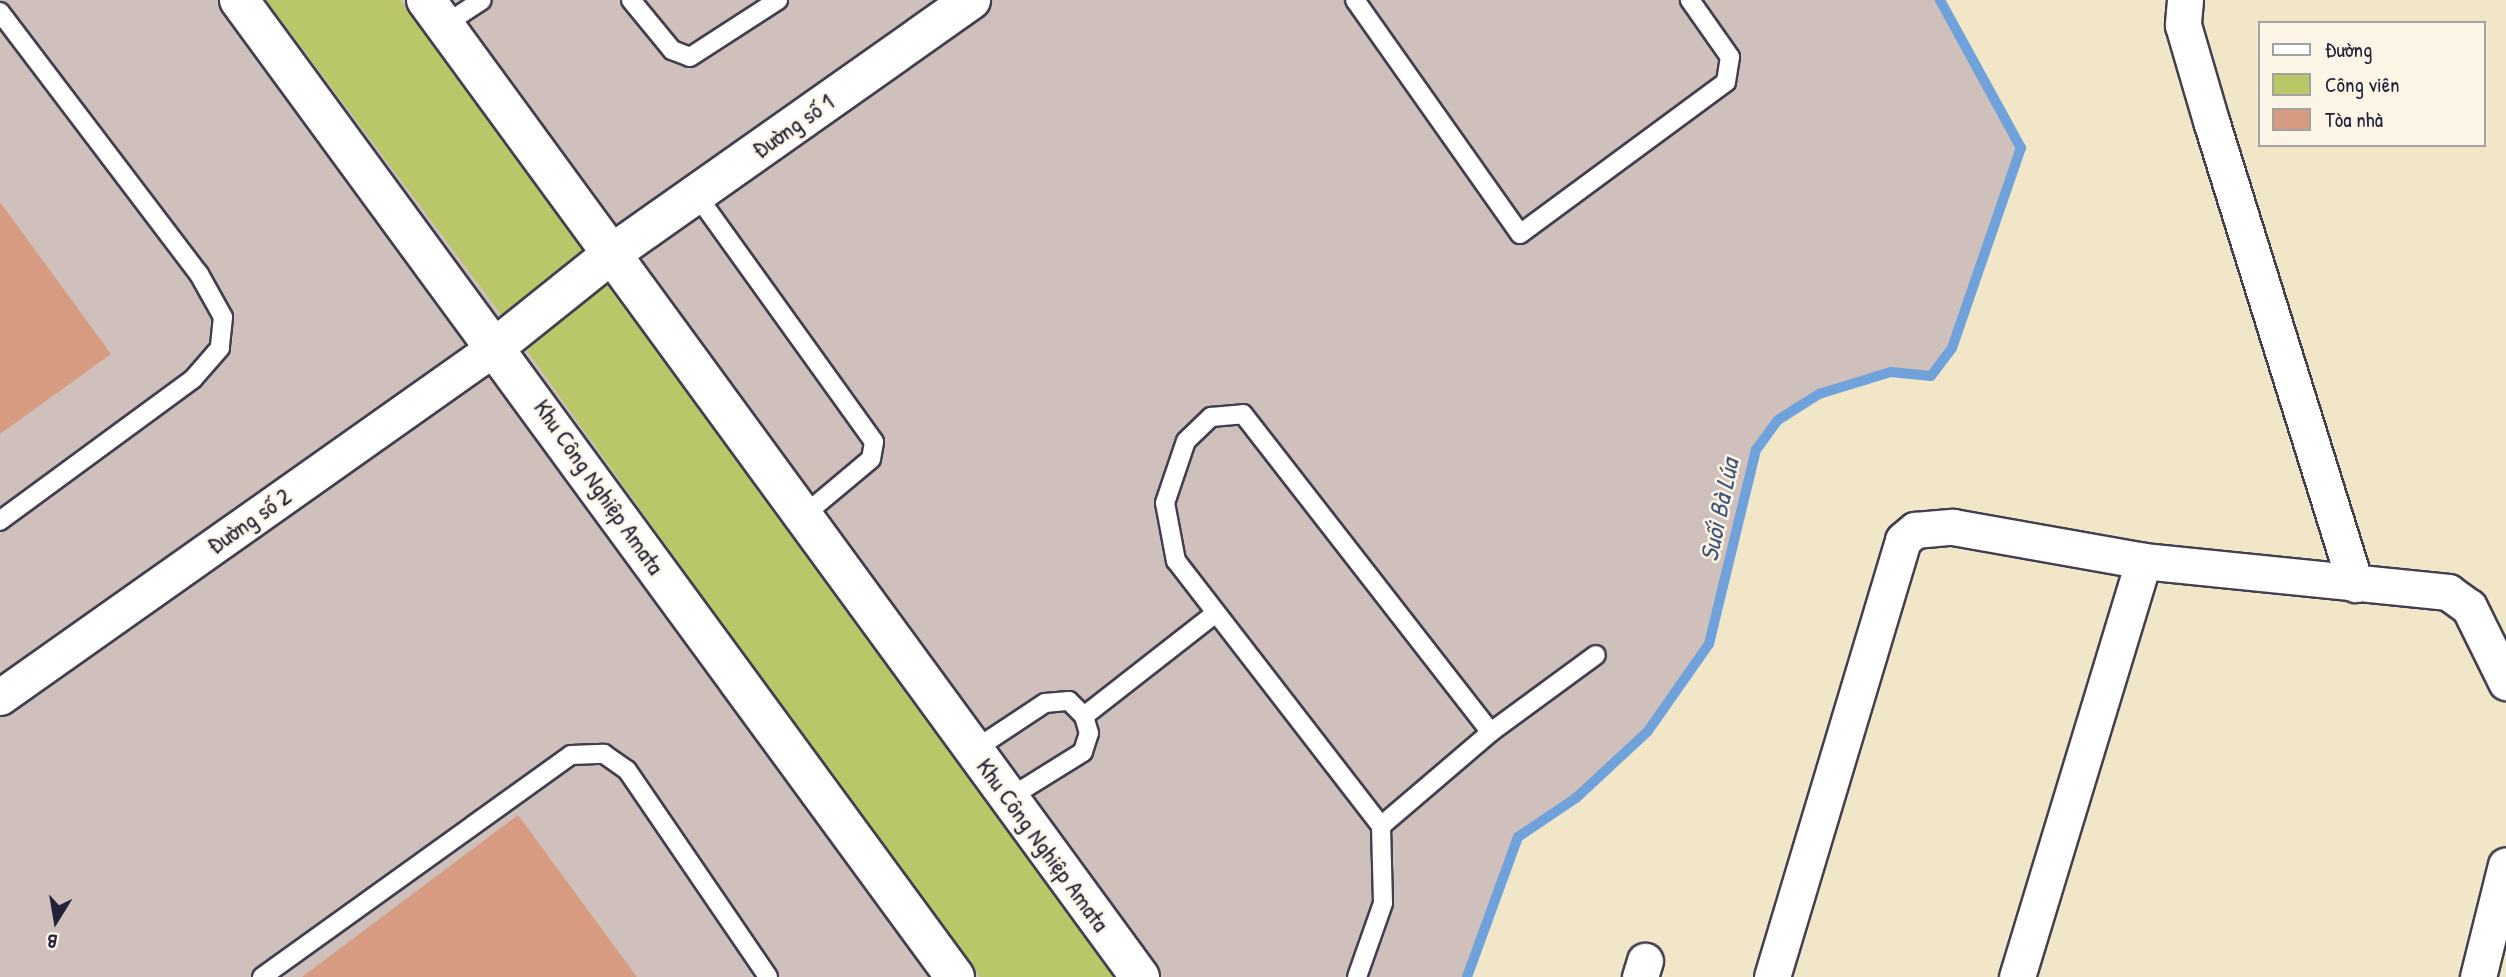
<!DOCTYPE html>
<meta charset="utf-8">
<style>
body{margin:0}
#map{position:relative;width:2506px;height:977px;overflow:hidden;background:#f2e6c9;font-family:"Patrick Hand",sans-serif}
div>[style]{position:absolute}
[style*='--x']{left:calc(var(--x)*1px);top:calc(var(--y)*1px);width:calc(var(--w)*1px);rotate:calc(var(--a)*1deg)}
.industrial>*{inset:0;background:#cfc0bb}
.green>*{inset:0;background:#bac769}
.stream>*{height:10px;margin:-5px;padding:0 5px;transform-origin:5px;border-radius:5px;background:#6fa2db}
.building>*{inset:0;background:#d79b82}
.roads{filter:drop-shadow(2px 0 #413f50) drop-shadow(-2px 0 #413f50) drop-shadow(0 2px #413f50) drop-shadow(0 -2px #413f50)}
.lane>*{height:18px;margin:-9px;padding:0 9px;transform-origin:9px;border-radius:9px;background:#fff}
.street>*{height:35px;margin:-17.5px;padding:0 17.5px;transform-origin:17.5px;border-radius:17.5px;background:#fff}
.secondary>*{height:38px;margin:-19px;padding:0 19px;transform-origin:19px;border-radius:19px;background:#fff}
span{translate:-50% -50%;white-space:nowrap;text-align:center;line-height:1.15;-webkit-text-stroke:5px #fcf5e5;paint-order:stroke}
.street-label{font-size:24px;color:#22223b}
.water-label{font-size:26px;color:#41557b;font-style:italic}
.legend{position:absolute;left:2258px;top:21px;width:228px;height:126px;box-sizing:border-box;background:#fcf5e5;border:2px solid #a5a1a1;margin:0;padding:9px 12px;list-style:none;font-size:21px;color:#22223b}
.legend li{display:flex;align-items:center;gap:14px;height:35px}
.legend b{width:35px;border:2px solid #a5a1a1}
.north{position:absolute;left:21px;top:886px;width:70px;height:70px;-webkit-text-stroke:5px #fcf5e5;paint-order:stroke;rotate:191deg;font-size:19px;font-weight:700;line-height:28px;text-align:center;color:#22223b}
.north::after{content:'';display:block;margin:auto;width:24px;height:32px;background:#22223b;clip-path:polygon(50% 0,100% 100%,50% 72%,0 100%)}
</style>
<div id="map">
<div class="industrial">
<div style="clip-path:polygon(0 0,1940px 0,2021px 148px,1952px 348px,1931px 376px,1891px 372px,1819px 394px,1778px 420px,1756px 450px,1709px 644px,1648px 731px,1576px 798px,1518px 837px,1467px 977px,0 977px)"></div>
</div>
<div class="green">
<div style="clip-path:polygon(266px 0,400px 0,590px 255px,507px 322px)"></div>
<div style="clip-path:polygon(604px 274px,786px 529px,1114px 977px,980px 977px,704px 599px,521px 342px)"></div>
</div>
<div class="stream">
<div style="--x:1467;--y:977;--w:149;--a:-70"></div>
<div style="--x:1518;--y:837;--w:70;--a:-33.9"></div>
<div style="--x:1576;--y:798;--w:98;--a:-42.9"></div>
<div style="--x:1648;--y:731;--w:106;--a:-55"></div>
<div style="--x:1709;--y:644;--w:200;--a:-76.4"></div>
<div style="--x:1756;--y:450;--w:37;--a:-54"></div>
<div style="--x:1778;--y:420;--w:49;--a:-32.4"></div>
<div style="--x:1819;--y:394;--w:75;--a:-17"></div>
<div style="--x:1891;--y:372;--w:40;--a:5.7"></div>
<div style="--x:1931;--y:376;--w:35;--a:-53"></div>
<div style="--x:1952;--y:348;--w:212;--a:-71"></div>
<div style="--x:2021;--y:148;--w:169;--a:-118.7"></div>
</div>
<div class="building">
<div style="clip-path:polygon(0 202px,111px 354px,0 434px)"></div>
<div style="clip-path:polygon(518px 815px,637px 977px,302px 977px)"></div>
</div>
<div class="roads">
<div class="lane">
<div style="--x:631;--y:0;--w:65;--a:50.6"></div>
<div style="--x:672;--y:50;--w:19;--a:21"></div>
<div style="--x:690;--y:57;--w:105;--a:-32.9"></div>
<div style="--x:1355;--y:0;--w:286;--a:54.8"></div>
<div style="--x:1520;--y:234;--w:256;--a:-36.4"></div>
<div style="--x:1726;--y:82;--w:25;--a:-81"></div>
<div style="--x:1730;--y:57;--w:70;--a:-125.1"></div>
<div style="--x:0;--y:12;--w:329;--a:52.8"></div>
<div style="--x:199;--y:274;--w:49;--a:60.8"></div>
<div style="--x:223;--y:317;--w:31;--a:96"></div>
<div style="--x:220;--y:348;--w:41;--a:131.1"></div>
<div style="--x:193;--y:379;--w:240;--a:143.7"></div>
<div style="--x:444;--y:25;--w:45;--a:-33.3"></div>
<div style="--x:696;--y:194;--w:305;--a:54.3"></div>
<div style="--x:874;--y:442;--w:17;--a:100"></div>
<div style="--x:871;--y:459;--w:89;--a:140"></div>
<div style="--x:1084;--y:716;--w:167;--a:-38"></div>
<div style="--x:974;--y:750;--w:85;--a:-33.5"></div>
<div style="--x:1045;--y:703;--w:24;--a:-5"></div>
<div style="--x:1069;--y:701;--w:21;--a:45"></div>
<div style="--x:1084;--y:716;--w:18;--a:74"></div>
<div style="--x:1089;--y:733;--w:20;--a:108"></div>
<div style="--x:1083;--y:752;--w:87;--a:148.1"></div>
<div style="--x:1381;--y:826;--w:145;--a:-40.5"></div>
<div style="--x:1491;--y:732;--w:130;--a:-36.3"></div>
<div style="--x:262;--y:977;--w:380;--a:-35.7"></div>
<div style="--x:571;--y:755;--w:33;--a:-2"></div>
<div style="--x:604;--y:754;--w:28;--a:35"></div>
<div style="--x:627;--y:770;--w:250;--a:55.7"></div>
<div style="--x:1357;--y:977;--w:78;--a:-70.6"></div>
<div style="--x:1383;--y:903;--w:77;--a:-91.5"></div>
<div style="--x:1381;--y:826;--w:335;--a:-127.7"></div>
<div style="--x:1176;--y:561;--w:59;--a:-100.7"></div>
<div style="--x:1165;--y:503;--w:65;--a:-71.3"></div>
<div style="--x:1186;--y:441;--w:35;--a:-44"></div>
<div style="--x:1211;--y:417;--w:32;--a:-5"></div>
<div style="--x:1243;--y:414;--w:403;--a:52.1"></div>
</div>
<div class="street">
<div style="--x:2185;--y:0;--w:25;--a:95"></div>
<div style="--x:2183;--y:25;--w:103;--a:73.7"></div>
<div style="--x:2212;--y:124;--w:482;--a:72.7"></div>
<div style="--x:0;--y:697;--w:610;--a:-35.25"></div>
<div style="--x:1640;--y:977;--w:17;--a:-73"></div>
<div style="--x:1772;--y:977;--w:456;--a:-73.3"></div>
<div style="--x:1903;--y:540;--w:16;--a:-40"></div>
<div style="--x:1915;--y:530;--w:38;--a:-5"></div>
<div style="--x:1953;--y:527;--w:193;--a:10.1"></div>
<div style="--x:2143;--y:561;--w:307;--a:5.8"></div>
<div style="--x:2448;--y:592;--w:26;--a:36"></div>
<div style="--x:2469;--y:607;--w:84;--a:63.7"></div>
<div style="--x:2017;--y:977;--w:435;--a:-73.1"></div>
<div style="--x:2478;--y:977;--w:115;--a:-76"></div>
</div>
<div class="secondary">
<div style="--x:239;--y:0;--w:1211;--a:53.76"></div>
<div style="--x:426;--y:0;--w:1210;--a:53.84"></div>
<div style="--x:498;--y:345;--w:149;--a:-38.7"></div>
<div style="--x:614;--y:252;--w:437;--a:-35.2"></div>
</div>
</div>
<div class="street-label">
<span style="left:793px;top:126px;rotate:-35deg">Đường số 1</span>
<span style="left:599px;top:487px;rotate:55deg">Khu Công Nghiệp Amata</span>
<span style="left:249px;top:521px;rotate:-35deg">Đường số 2</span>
<span style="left:1043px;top:845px;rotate:54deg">Khu Công Nghiệp Amata</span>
</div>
<div class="water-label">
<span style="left:1719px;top:510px;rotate:-78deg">Suối Bà Lúa</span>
</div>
<ul class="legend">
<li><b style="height:9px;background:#fff"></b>Đường</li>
<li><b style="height:19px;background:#bac769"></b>Công viên</li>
<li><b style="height:19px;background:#d79b82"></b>Tòa nhà</li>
</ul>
<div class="north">B</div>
</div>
